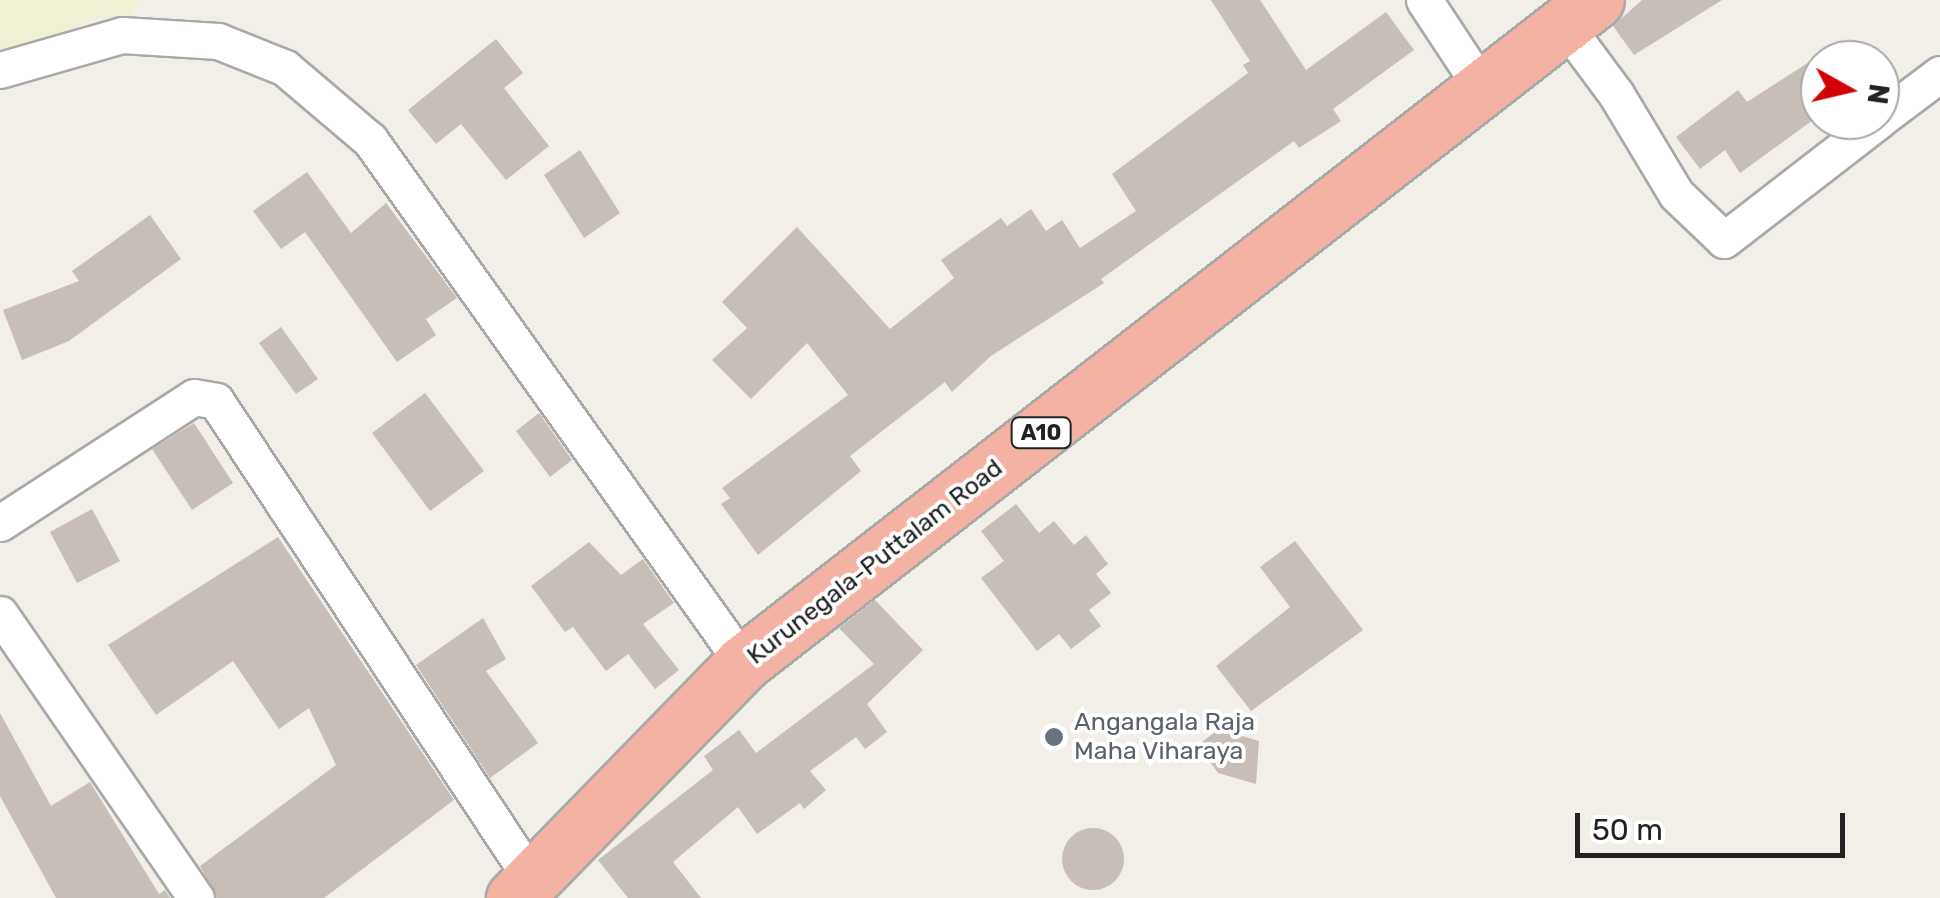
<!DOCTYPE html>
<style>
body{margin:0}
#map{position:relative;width:1940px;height:898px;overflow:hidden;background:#f2eee8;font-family:Rubik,sans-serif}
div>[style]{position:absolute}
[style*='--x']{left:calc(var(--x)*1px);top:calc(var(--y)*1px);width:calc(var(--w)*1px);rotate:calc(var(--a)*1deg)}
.farmland>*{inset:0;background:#eff0d4}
.building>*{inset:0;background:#c7beb7}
.round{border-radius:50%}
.roads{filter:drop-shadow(2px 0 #a9a9a9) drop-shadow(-2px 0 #a9a9a9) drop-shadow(0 2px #a9a9a9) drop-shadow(0 -2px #a9a9a9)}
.minor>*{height:35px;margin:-17.5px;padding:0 17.5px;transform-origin:17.5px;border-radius:17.5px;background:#fff}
.trunk>*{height:55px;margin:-27.5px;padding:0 27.5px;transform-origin:27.5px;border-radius:27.5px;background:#f4b2a2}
.dots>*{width:28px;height:28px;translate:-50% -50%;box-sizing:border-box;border:5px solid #fff;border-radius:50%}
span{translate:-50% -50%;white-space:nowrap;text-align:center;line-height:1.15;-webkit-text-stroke:8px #fff;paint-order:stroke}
.shield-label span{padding:2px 8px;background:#fff;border:2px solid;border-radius:8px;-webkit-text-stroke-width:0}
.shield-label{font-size:22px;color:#222;font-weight:700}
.street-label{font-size:25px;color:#222}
.worship-label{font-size:25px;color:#5b616d}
.left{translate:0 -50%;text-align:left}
.north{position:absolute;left:1800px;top:40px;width:100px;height:100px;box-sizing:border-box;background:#fff;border:2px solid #a7a7a7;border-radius:50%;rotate:98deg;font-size:28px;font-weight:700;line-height:40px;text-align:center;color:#222}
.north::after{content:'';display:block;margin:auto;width:35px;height:45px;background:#d30006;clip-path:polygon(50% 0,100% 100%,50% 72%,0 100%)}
.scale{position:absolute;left:1575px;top:813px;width:270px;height:45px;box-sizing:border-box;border:5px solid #222;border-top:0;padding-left:12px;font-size:30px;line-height:35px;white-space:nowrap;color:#222;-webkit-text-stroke:8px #fff;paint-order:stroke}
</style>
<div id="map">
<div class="farmland">
<div style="clip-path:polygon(0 0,138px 0,122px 35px,105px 14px,0 61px)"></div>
</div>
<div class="building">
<div style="clip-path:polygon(1211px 0,1260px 0,1306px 70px,1386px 12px,1414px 50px,1333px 109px,1341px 121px,1299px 148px,1294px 141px,1101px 279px,1104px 283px,991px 356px,952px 392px,945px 382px,850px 456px,861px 471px,758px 555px,721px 504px,730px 498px,722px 488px,848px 395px,807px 343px,751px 399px,712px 360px,747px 328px,722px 302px,797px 227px,890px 329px,954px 278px,941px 260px,1001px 218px,1007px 226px,1031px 209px,1046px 231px,1062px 220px,1080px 248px,1136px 211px,1112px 174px,1248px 73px,1243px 65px,1250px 61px)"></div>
<div style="clip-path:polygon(1642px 0,1722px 0,1634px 55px,1613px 26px)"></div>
<div style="clip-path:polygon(496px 39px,523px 73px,504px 88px,549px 146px,506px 180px,461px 124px,436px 144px,408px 110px)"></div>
<div style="clip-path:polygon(1820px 55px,1820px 115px,1740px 173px,1725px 150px,1700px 169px,1676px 137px,1738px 90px,1747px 102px)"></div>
<div style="clip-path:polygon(580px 150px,620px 213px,584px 238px,544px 175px)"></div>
<div style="clip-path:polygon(307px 172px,351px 233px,386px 203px,457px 298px,426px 319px,436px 335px,397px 362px,305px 232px,281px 249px,253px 211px)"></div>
<div style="clip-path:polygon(150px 215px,181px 259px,69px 341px,22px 360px,3px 310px,79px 281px,72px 271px)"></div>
<div style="clip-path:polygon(281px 327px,318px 379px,296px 394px,259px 343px)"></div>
<div style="clip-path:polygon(425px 393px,484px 471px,430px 511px,372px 433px)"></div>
<div style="clip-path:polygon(539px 413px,572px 460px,550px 477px,516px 431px)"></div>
<div style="clip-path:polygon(194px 423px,233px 483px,192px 510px,152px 449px)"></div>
<div style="clip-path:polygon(1016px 504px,1039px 533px,1054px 521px,1074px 545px,1086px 535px,1108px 564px,1096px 574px,1111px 593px,1089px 610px,1101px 626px,1071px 649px,1059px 634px,1037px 651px,981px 578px,1004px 561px,981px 531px)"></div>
<div style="clip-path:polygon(92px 509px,120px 561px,77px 583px,50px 532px)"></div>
<div style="clip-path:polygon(278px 537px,454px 800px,324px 898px,217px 898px,200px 866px,336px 765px,309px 708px,279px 729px,233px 661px,156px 715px,108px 645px)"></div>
<div style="clip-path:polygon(1295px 541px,1363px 630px,1251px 711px,1216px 666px,1290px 607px,1260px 567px)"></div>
<div style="clip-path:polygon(589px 542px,621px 575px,643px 559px,674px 603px,643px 624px,679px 670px,655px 689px,628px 654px,606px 671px,573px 627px,565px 632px,531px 586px)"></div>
<div style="clip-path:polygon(875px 600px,923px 650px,867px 704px,887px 732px,865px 749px,856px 737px,810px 771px,826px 790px,804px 809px,800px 803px,757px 834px,738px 807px,673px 862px,701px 898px,628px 898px,598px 860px,713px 770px,704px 756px,739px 730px,756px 753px,874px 664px,839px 628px)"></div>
<div style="clip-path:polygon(483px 618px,506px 659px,486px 671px,538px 743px,490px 778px,416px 665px)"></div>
<div style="clip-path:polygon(0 713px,51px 806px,90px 782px,159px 894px,165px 890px,170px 898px,56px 898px,0 796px)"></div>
<div style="clip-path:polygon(1219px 729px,1259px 741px,1256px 784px,1218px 773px,1198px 745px)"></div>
<div class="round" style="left:1062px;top:828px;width:62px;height:62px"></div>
</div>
<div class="roads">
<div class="minor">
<div style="--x:1424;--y:0;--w:109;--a:56.6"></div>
<div style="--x:1564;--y:24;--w:87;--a:53.4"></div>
<div style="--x:1616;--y:94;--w:117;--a:59"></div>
<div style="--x:1676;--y:194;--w:66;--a:43.8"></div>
<div style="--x:1724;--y:240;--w:196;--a:-37.7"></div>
<div style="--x:0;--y:70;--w:127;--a:-16"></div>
<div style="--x:122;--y:35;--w:96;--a:3.6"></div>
<div style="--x:218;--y:41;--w:72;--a:21.9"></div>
<div style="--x:285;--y:68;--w:111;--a:40.3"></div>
<div style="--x:370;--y:140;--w:642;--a:54.5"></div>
<div style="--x:1880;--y:119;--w:75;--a:-36.9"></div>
<div style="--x:0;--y:523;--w:231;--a:-33"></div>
<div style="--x:194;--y:397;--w:22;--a:10"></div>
<div style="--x:216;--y:401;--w:575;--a:56.56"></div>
<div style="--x:0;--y:614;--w:345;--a:55.4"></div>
</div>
<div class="trunk">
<div style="--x:514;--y:898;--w:328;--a:-45.7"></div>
<div style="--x:743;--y:663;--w:1080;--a:-37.86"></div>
</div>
</div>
<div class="dots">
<div style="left:1054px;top:737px;background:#6b7280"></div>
</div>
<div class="shield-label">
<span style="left:1041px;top:433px">A10</span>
</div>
<div class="street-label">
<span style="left:875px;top:562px;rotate:-38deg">Kurunegala-Puttalam Road</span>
</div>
<div class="worship-label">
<span class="left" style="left:1074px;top:737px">Angangala Raja<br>Maha Viharaya</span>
</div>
<div class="north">N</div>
<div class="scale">50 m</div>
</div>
